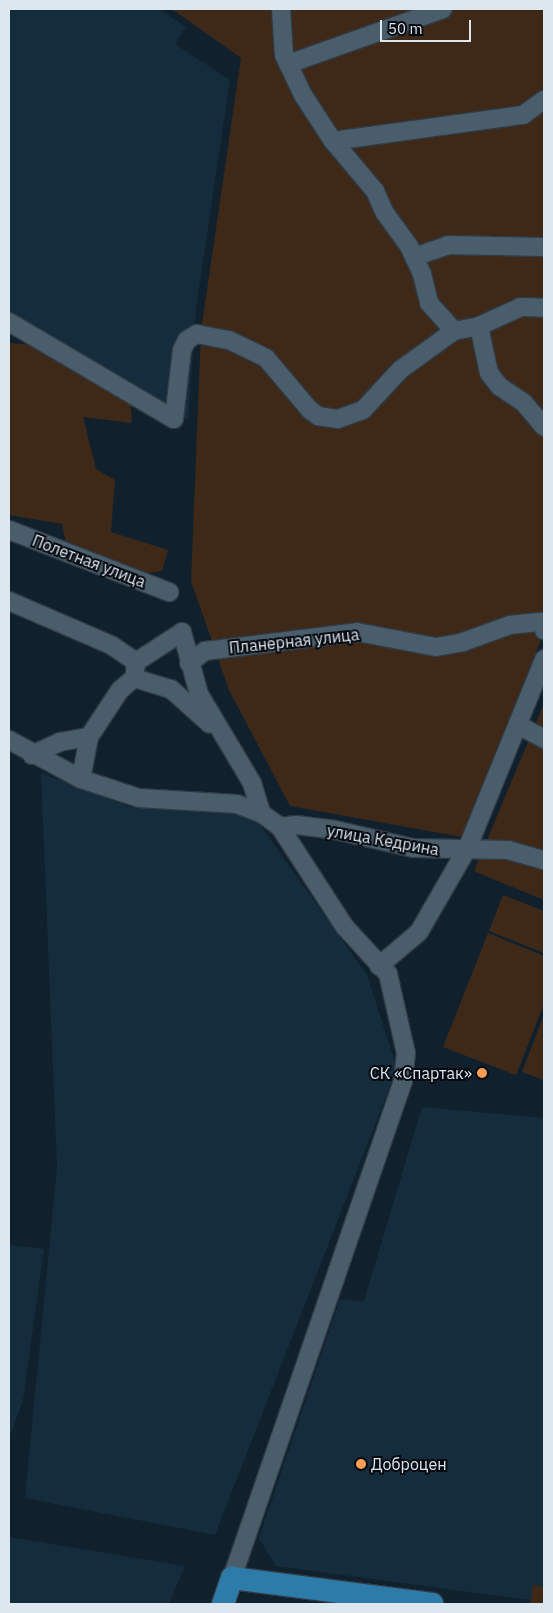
<!DOCTYPE html>
<meta charset="utf-8">
<style>
body{margin:0}
#map{position:relative;width:553px;height:1613px;overflow:hidden;background:#10212d;font-family:"IBM Plex Sans",sans-serif}
div>[style]{position:absolute}
[style*='--x']{left:calc(var(--x)*1px);top:calc(var(--y)*1px);width:calc(var(--w)*1px);rotate:calc(var(--a)*1deg)}
.built>*{inset:0;background:#152c3c}
.green>*{inset:0;background:#3e2919}
.roads{filter:drop-shadow(1px 0 #303b45) drop-shadow(-1px 0 #303b45) drop-shadow(0 1px #303b45) drop-shadow(0 -1px #303b45)}
.minor>*{height:18px;margin:-9px;padding:0 9px;transform-origin:9px;border-radius:9px;background:#4a5d6b}
.major>*{height:22px;margin:-11px;padding:0 11px;transform-origin:11px;border-radius:11px;background:#2d7ba9}
.dots>*{width:14px;height:14px;translate:-50% -50%;box-sizing:border-box;border:2px solid #040a0f;border-radius:50%}
span{translate:-50% -50%;white-space:nowrap;text-align:center;line-height:1.15;-webkit-text-stroke:4px #040a0f;paint-order:stroke}
.street-label{font-size:16px;color:#dce7ef}
.poi-label{font-size:16px;color:#dce7ef}
.right{translate:-100% -50%;text-align:right}
.left{translate:0 -50%;text-align:left}
.frame{position:absolute;inset:0;border:10px solid #dce7ef;pointer-events:none}
.scale{position:absolute;left:380px;top:20px;width:91px;height:22px;box-sizing:border-box;border:2px solid #dce7ef;border-top:0;padding-left:6px;font-size:15px;line-height:18px;white-space:nowrap;color:#dce7ef;-webkit-text-stroke:4px #040a0f;paint-order:stroke}
</style>
<div id="map">
<div class="built">
<div style="clip-path:polygon(9px 9px,159px 9px,186px 27px,175px 44px,230px 80px,196px 308px,188px 420px,164px 412px,9px 320px)"></div>
<div style="clip-path:polygon(41px 773px,130px 807px,253px 815px,367px 975px,397px 1068px,215px 1535px,25px 1498px,57px 1167px)"></div>
<div style="clip-path:polygon(422px 1107px,544px 1118px,544px 1602px,276px 1566px,259px 1538px,340px 1299px,364px 1301px)"></div>
<div style="clip-path:polygon(9px 1245px,44px 1249px,23px 1400px,9px 1439px)"></div>
<div style="clip-path:polygon(9px 1537px,185px 1566px,169px 1604px,9px 1604px)"></div>
</div>
<div class="green">
<div style="clip-path:polygon(172px 9px,544px 9px,544px 632px,462px 837px,290px 806px,229px 690px,191px 581px,201px 331px,241px 58px)"></div>
<div style="clip-path:polygon(9px 343px,45px 346px,130px 396px,132px 423px,83px 417px,96px 469px,115px 480px,111px 532px,168px 550px,162px 571px,147px 573px,66px 543px,62px 524px,9px 515px)"></div>
<div style="clip-path:polygon(544px 704px,544px 900px,474px 871px)"></div>
<div style="clip-path:polygon(503px 895px,544px 911px,544px 953px,489px 931px)"></div>
<div style="clip-path:polygon(488px 933px,544px 956px,544px 1004px,516px 1075px,443px 1047px)"></div>
<div style="clip-path:polygon(544px 1015px,544px 1080px,522px 1072px)"></div>
<div style="clip-path:polygon(533px 1585px,544px 1587px,544px 1604px,530px 1604px)"></div>
</div>
<div class="roads">
<div class="minor">
<div style="--x:281;--y:9;--w:46;--a:86.3"></div>
<div style="--x:284;--y:55;--w:44;--a:64.6"></div>
<div style="--x:303;--y:95;--w:55;--a:56.9"></div>
<div style="--x:333;--y:141;--w:65;--a:50"></div>
<div style="--x:375;--y:191;--w:24;--a:66"></div>
<div style="--x:385;--y:213;--w:41;--a:54"></div>
<div style="--x:409;--y:246;--w:31;--a:65"></div>
<div style="--x:422;--y:274;--w:30;--a:76"></div>
<div style="--x:429;--y:303;--w:38;--a:48"></div>
<div style="--x:288;--y:64;--w:164;--a:-19.5"></div>
<div style="--x:333;--y:141;--w:192;--a:-7.8"></div>
<div style="--x:523;--y:115;--w:26;--a:-36"></div>
<div style="--x:414;--y:257;--w:36;--a:-19"></div>
<div style="--x:448;--y:245;--w:96;--a:1.2"></div>
<div style="--x:9;--y:322;--w:191;--a:30.5"></div>
<div style="--x:174;--y:419;--w:69;--a:-83.4"></div>
<div style="--x:182;--y:350;--w:11;--a:-63"></div>
<div style="--x:187;--y:340;--w:12;--a:-31"></div>
<div style="--x:197;--y:334;--w:33;--a:11"></div>
<div style="--x:229;--y:340;--w:41;--a:25.9"></div>
<div style="--x:266;--y:358;--w:68;--a:49.8"></div>
<div style="--x:310;--y:410;--w:10;--a:37"></div>
<div style="--x:318;--y:416;--w:20;--a:9"></div>
<div style="--x:338;--y:419;--w:27;--a:-20"></div>
<div style="--x:363;--y:410;--w:54;--a:-47.2"></div>
<div style="--x:400;--y:370;--w:67;--a:-35.8"></div>
<div style="--x:454;--y:331;--w:25;--a:-11"></div>
<div style="--x:479;--y:326;--w:46;--a:-24.3"></div>
<div style="--x:521;--y:307;--w:23;--a:2"></div>
<div style="--x:479;--y:326;--w:48;--a:78"></div>
<div style="--x:489;--y:373;--w:16;--a:52"></div>
<div style="--x:499;--y:386;--w:30;--a:34"></div>
<div style="--x:524;--y:403;--w:31;--a:50"></div>
<div style="--x:9;--y:530;--w:172;--a:21.2"></div>
<div style="--x:9;--y:601;--w:111;--a:23.3"></div>
<div style="--x:111;--y:645;--w:30;--a:34"></div>
<div style="--x:136;--y:662;--w:10;--a:96"></div>
<div style="--x:136;--y:662;--w:55;--a:-33.1"></div>
<div style="--x:182;--y:632;--w:64;--a:74.7"></div>
<div style="--x:199;--y:694;--w:104;--a:59.2"></div>
<div style="--x:252;--y:783;--w:31;--a:73"></div>
<div style="--x:189;--y:663;--w:20;--a:-37"></div>
<div style="--x:205;--y:651;--w:153;--a:-7.1"></div>
<div style="--x:357;--y:632;--w:80;--a:10.8"></div>
<div style="--x:436;--y:647;--w:27;--a:-10"></div>
<div style="--x:463;--y:642;--w:50;--a:-19.9"></div>
<div style="--x:510;--y:625;--w:31;--a:-6"></div>
<div style="--x:541;--y:622;--w:9;--a:69"></div>
<div style="--x:518;--y:725;--w:30;--a:28"></div>
<div style="--x:9;--y:740;--w:82;--a:28.4"></div>
<div style="--x:81;--y:779;--w:61;--a:18.1"></div>
<div style="--x:139;--y:798;--w:98;--a:3.5"></div>
<div style="--x:237;--y:804;--w:26;--a:21"></div>
<div style="--x:261;--y:813;--w:24;--a:36"></div>
<div style="--x:280;--y:827;--w:119;--a:57"></div>
<div style="--x:345;--y:927;--w:64;--a:47.5"></div>
<div style="--x:388;--y:974;--w:81;--a:77.2"></div>
<div style="--x:406;--y:1053;--w:28;--a:96"></div>
<div style="--x:403;--y:1081;--w:526;--a:108.99"></div>
<div style="--x:32;--y:755;--w:31;--a:-25"></div>
<div style="--x:60;--y:742;--w:29;--a:-10"></div>
<div style="--x:89;--y:737;--w:56;--a:-56.6"></div>
<div style="--x:120;--y:690;--w:18;--a:-41"></div>
<div style="--x:134;--y:678;--w:39;--a:17"></div>
<div style="--x:171;--y:689;--w:52;--a:41.9"></div>
<div style="--x:81;--y:779;--w:43;--a:-79.2"></div>
<div style="--x:280;--y:827;--w:16;--a:-7"></div>
<div style="--x:296;--y:825;--w:39;--a:7"></div>
<div style="--x:335;--y:830;--w:80;--a:13"></div>
<div style="--x:413;--y:848;--w:95;--a:1.2"></div>
<div style="--x:508;--y:850;--w:37;--a:16"></div>
<div style="--x:379;--y:966;--w:52;--a:-40.4"></div>
<div style="--x:419;--y:932;--w:96;--a:-60"></div>
<div style="--x:467;--y:849;--w:205;--a:-67.9"></div>
</div>
<div class="major">
<div style="--x:223;--y:1604;--w:28;--a:-71"></div>
<div style="--x:232;--y:1578;--w:202;--a:7.4"></div>
</div>
</div>
<div class="dots">
<div style="left:482px;top:1073px;background:#fc9d54"></div>
<div style="left:361px;top:1464px;background:#fc9d54"></div>
</div>
<div class="street-label">
<span style="left:89px;top:561px;rotate:21deg">Полетная улица</span>
<span style="left:294px;top:641px;rotate:-6deg">Планерная улица</span>
<span style="left:383px;top:840px;rotate:10deg">улица Кедрина</span>
</div>
<div class="poi-label">
<span class="right" style="left:472px;top:1073px">СК «Спартак»</span>
<span class="left" style="left:371px;top:1464px">Доброцен</span>
</div>
<div class="frame"></div>
<div class="scale">50 m</div>
</div>
